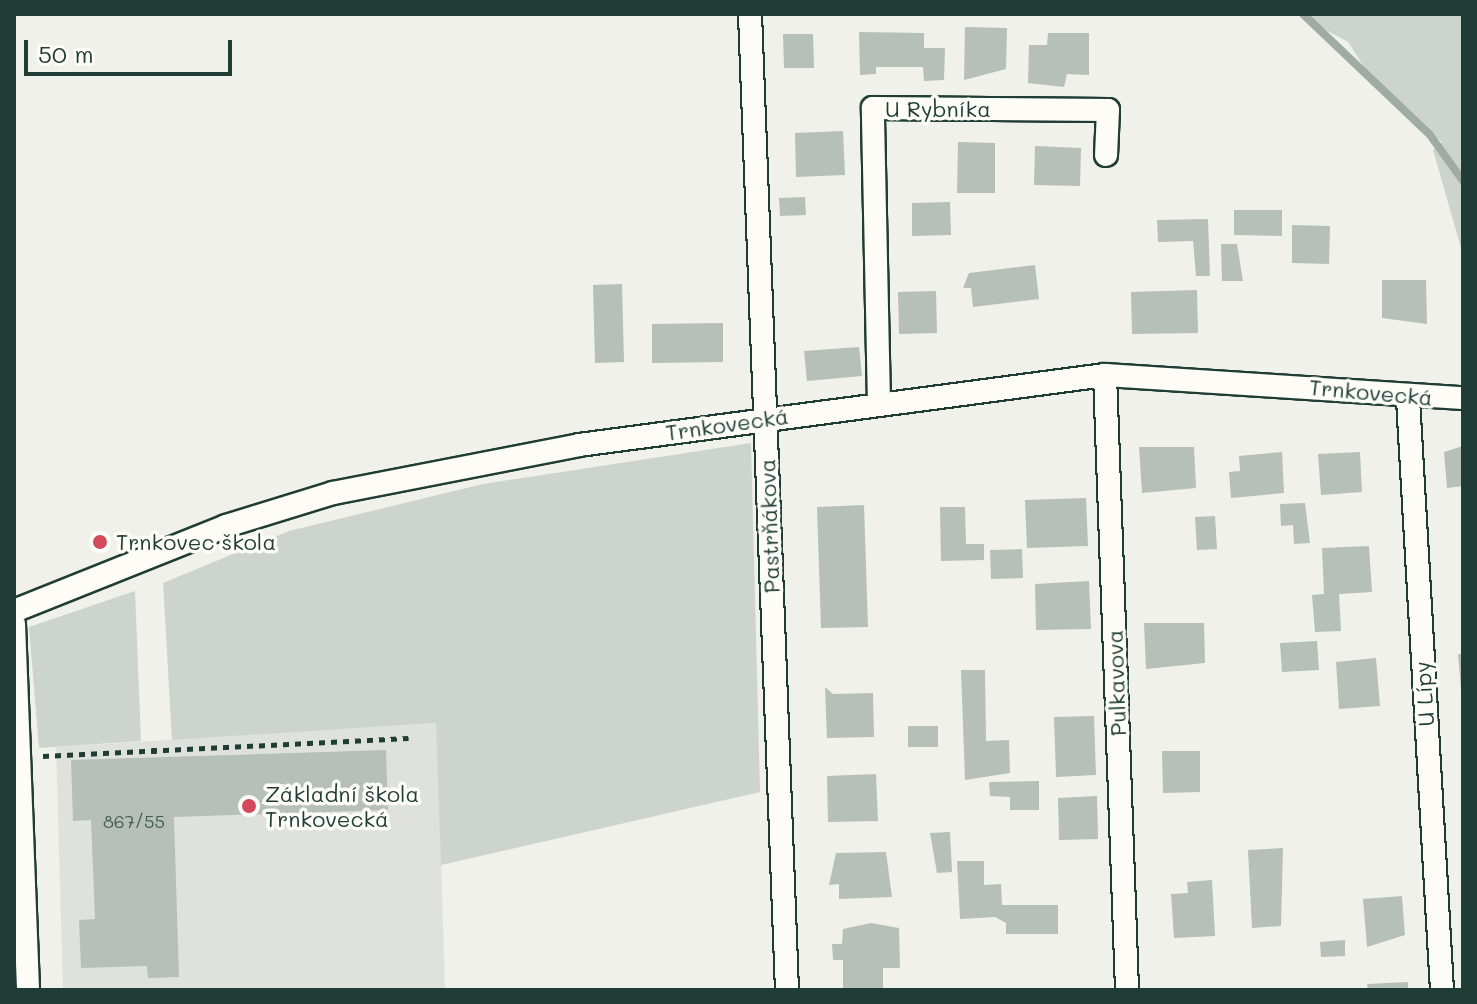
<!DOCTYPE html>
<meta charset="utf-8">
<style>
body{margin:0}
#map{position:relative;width:1477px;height:1004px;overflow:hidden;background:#f0f1eb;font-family:Mali,sans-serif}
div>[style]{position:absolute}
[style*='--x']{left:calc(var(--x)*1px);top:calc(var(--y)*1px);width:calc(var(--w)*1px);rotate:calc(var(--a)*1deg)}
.built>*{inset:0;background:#dfe2dc}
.green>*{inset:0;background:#cdd3cd}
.stream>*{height:8px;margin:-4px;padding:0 4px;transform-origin:4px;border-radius:4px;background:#9faca4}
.building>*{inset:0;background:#b6bfb8}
.path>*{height:5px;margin-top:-2.5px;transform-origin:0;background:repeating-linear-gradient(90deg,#1f3d34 0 6px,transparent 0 12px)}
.roads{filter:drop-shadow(2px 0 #1f3d34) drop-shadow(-2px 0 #1f3d34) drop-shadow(0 2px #1f3d34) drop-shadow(0 -2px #1f3d34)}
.street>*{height:22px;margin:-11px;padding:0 11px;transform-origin:11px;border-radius:11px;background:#fdfcf7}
.dots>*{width:22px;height:22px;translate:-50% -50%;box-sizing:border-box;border:4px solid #fdfcf7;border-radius:50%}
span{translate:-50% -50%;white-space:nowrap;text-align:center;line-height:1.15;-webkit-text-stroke:7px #fdfcf7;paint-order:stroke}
.number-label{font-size:18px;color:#455e55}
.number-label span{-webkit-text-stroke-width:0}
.street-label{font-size:22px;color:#1f3d34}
.poi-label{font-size:22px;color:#1f3d34}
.left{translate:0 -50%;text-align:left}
.frame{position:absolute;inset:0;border:16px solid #1f3d34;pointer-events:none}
.scale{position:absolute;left:24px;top:40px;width:208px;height:36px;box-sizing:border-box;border:4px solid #1f3d34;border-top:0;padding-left:10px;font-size:24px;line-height:28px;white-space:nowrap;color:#1f3d34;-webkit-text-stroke:6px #fdfcf7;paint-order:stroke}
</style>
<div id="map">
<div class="built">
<div style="clip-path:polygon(437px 723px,445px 990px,63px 990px,56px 747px)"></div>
</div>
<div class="green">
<div style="clip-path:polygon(1463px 14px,1463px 255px,1433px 150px,1442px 142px,1379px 90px,1348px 42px,1300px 16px)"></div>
<div style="clip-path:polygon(751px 443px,760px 792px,441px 865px,436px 723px,172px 740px,163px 583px,289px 531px,483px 484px)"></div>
<div style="clip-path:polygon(135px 591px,141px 741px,39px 748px,29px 627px)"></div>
</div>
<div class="stream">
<div style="--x:1303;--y:14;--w:175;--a:43.6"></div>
<div style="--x:1430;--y:135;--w:57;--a:54.3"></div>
</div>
<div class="building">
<div style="clip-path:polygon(965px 27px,1007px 28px,1006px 69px,964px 80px)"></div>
<div style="clip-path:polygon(859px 32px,924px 33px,924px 48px,945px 48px,944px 80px,924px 81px,923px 67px,876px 67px,876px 74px,860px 75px)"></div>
<div style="clip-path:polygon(1048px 33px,1089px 33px,1089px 75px,1067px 74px,1064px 87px,1028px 83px,1029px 45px,1047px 45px)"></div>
<div style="clip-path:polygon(783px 34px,813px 34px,814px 68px,784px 68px)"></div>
<div style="clip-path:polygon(843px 131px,845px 175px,796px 177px,795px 133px)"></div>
<div style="clip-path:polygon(958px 142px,995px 143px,995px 193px,957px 193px)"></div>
<div style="clip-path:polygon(1035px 146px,1081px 148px,1080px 186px,1034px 185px)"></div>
<div style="clip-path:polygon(805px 197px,806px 215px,780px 216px,779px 198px)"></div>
<div style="clip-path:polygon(950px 202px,951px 235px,912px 236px,912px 203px)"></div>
<div style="clip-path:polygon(1234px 210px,1282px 210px,1282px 236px,1234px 235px)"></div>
<div style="clip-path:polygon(1208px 219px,1210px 276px,1196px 276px,1193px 241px,1158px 242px,1157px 220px)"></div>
<div style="clip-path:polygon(1292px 225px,1330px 226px,1329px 264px,1292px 263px)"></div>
<div style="clip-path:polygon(1221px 244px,1237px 244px,1243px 281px,1222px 281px)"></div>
<div style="clip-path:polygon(1035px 265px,1039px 299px,973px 307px,971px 288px,963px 288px,969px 273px)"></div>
<div style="clip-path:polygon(1382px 280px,1426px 280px,1427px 324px,1382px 318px)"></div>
<div style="clip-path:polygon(622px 284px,624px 362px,595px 363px,593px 285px)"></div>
<div style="clip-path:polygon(1197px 290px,1198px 333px,1132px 334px,1131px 292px)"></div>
<div style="clip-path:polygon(936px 291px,937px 333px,899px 334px,898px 292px)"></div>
<div style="clip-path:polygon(723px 323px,723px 362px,652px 363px,652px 324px)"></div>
<div style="clip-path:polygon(859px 347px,862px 376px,807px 381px,804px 351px)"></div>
<div style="clip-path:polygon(1463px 446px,1463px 486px,1447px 488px,1444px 452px)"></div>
<div style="clip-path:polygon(1139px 447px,1194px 447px,1196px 488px,1142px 493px)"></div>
<div style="clip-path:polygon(1282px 452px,1284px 493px,1231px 498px,1229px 472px,1240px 471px,1239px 456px)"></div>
<div style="clip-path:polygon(1360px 452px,1362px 492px,1321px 495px,1318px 454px)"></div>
<div style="clip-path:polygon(1086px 498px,1088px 546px,1027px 548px,1025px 500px)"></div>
<div style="clip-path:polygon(1305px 503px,1310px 543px,1294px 544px,1293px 525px,1281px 526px,1280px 504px)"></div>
<div style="clip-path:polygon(864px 505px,868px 627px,821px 628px,817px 507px)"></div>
<div style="clip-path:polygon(940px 507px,965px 507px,966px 544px,984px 544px,984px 560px,941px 561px)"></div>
<div style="clip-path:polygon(1215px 516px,1217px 549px,1197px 550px,1195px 517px)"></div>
<div style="clip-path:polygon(1369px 546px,1372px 592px,1339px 594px,1341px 631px,1315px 632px,1312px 595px,1324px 594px,1322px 548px)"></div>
<div style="clip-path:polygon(1022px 549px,1023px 578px,991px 579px,990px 550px)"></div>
<div style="clip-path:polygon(1089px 581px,1091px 629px,1036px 630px,1035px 584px)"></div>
<div style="clip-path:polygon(1144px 623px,1204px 623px,1205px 663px,1146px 669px)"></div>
<div style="clip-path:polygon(1317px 641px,1319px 670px,1282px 672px,1280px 643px)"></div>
<div style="clip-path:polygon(1458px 654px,1463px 654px,1463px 690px,1461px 690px)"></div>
<div style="clip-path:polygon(1376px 658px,1380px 706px,1339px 709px,1336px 662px)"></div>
<div style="clip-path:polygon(961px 670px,985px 670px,986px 741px,1009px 740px,1010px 773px,965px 780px)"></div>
<div style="clip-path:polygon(825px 687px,833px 694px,873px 693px,874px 737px,827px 738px)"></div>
<div style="clip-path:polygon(1094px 716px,1096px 775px,1056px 777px,1054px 717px)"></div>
<div style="clip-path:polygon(908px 726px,938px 726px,938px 747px,908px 747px)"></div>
<div style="clip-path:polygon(386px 750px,388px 810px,174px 817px,179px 977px,148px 978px,147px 966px,81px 968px,79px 920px,95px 919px,91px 820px,73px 821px,71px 760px)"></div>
<div style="clip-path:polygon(1162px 751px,1200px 751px,1200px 792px,1163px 793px)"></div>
<div style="clip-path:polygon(876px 774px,878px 821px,828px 822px,827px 776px)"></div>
<div style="clip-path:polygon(1039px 781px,1039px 810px,1010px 810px,1010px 797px,990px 796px,989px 782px)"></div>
<div style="clip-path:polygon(1097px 796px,1098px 839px,1059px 840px,1058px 798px)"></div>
<div style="clip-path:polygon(950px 832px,952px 872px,937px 873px,930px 833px)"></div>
<div style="clip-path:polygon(1283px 848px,1281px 926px,1252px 928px,1248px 850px)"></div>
<div style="clip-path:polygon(886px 852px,892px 897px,839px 899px,839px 884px,829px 885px,836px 853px)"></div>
<div style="clip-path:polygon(957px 861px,984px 861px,984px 885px,1001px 884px,1002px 905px,1058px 905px,1058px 934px,1006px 934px,1006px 923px,995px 917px,960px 919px)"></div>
<div style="clip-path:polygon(1212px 880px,1215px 936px,1174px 938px,1171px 894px,1188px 893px,1187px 882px)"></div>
<div style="clip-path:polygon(1402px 896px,1405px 935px,1367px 947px,1363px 899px)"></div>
<div style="clip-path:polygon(871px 923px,899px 928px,900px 968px,883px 968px,883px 989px,843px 989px,843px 960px,833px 960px,832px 944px,842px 944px,843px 929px)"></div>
<div style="clip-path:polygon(1345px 940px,1345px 956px,1321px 957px,1320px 942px)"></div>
<div style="clip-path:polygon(1408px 982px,1408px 990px,1368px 990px,1367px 984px)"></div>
</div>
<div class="path">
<div style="--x:154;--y:747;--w:10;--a:90"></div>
<div style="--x:43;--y:756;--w:366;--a:-2.8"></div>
</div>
<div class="roads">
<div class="street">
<div style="--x:750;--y:14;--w:977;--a:87.83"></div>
<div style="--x:1105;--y:375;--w:615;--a:87.95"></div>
<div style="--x:1408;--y:399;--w:592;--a:86.71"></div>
<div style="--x:879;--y:404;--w:296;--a:-91.2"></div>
<div style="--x:873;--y:108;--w:235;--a:0.5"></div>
<div style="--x:1108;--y:110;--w:45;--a:92.5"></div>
<div style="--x:14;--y:611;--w:228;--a:-21.8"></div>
<div style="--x:226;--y:526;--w:112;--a:-17.1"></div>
<div style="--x:333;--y:493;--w:251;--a:-11"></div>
<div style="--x:579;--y:445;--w:531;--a:-7.58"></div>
<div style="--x:1105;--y:375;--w:359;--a:3.7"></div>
<div style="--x:14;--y:624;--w:366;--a:87.8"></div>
</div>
</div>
<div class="dots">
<div style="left:100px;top:542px;background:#d1495b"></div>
<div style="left:249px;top:806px;background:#d1495b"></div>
</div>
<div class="number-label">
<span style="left:134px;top:821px">867/55</span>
</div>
<div class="street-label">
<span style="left:938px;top:109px">U Rybníka</span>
<span style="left:1371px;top:392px;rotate:5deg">Trnkovecká</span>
<span style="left:727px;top:424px;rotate:-8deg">Trnkovecká</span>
<span style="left:769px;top:526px;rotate:-92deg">Pastrňákova</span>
<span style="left:1116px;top:683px;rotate:-92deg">Pulkavova</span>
<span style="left:1424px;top:694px;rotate:-94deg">U Lípy</span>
</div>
<div class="poi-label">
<span class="left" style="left:116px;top:542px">Trnkovec škola</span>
<span class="left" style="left:265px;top:806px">Základní škola<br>Trnkovecká</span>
</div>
<div class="frame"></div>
<div class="scale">50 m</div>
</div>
